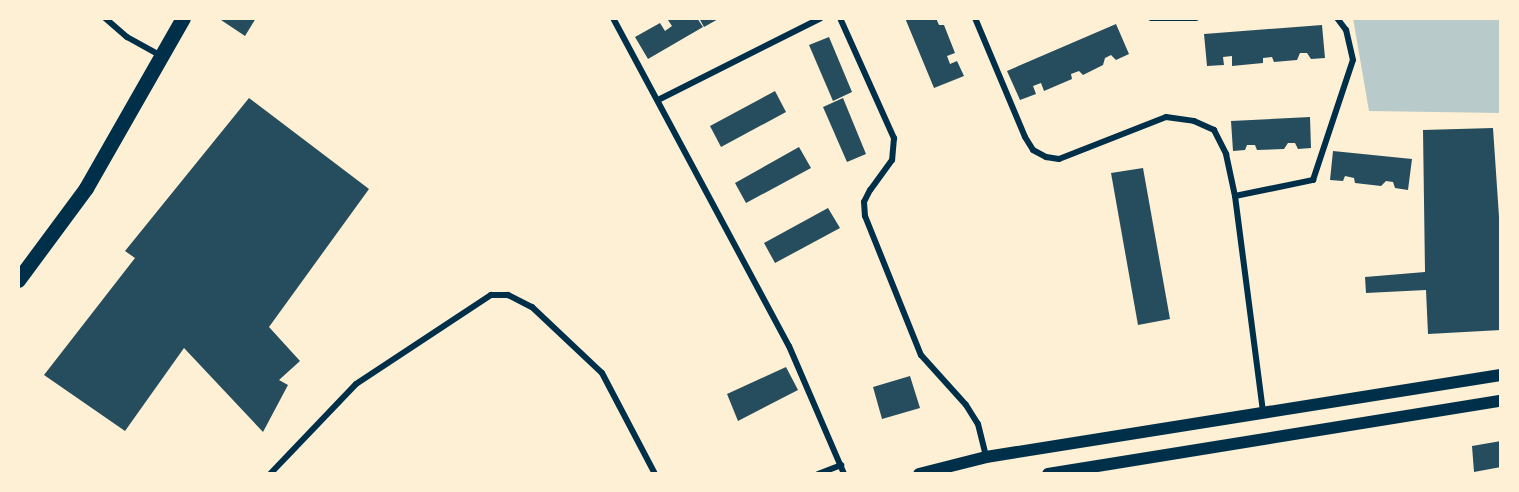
<!DOCTYPE html>
<style>
body{margin:0}
#map{position:relative;width:1519px;height:492px;overflow:hidden;background:#fdf0d5;font-family:"Space Grotesk",sans-serif}
div>[style]{position:absolute}
[style*='--x']{left:calc(var(--x)*1px);top:calc(var(--y)*1px);width:calc(var(--w)*1px);rotate:calc(var(--a)*1deg)}
.green>*{inset:0;background:#b9caca}
.building>*{inset:0;background:#264d5e}
.minor>*{height:6px;margin:-3px;padding:0 3px;transform-origin:3px;border-radius:3px;background:#003049}
.secondary>*{height:12px;margin:-6px;padding:0 6px;transform-origin:6px;border-radius:6px;background:#003049}
.trunk>*{height:15px;margin:-7.5px;padding:0 7.5px;transform-origin:7.5px;border-radius:7.5px;background:#003049}
span{translate:-50% -50%;white-space:nowrap;text-align:center;line-height:1.15;-webkit-text-stroke:4.5px #fdf0d5;paint-order:stroke}
.frame{position:absolute;inset:0;border:20px solid #fdf0d5;pointer-events:none}
</style>
<div id="map">
<div class="green">
<div style="clip-path:polygon(1353px 18px,1501px 18px,1501px 113px,1369px 111px)"></div>
</div>
<div class="building">
<div style="clip-path:polygon(218px 18px,256px 18px,245px 36px)"></div>
<div style="clip-path:polygon(671px 18px,697px 18px,703px 27px,648px 59px,635px 37px,660px 23px,665px 31px,672px 26px,668px 20px)"></div>
<div style="clip-path:polygon(699px 18px,720px 18px,704px 27px)"></div>
<div style="clip-path:polygon(905px 18px,936px 18px,939px 25px,944px 25px,955px 53px,947px 56px,950px 64px,957px 61px,964px 76px,934px 88px)"></div>
<div style="clip-path:polygon(1116px 24px,1129px 54px,1116px 60px,1111px 55px,1105px 58px,1103px 65px,1083px 75px,1079px 71px,1071px 74px,1072px 79px,1044px 91px,1041px 83px,1033px 86px,1036px 94px,1020px 100px,1007px 71px)"></div>
<div style="clip-path:polygon(1322px 25px,1325px 58px,1311px 59px,1307px 53px,1300px 53px,1297px 60px,1274px 62px,1272px 57px,1263px 58px,1263px 63px,1232px 66px,1232px 56px,1223px 57px,1224px 65px,1207px 66px,1204px 34px)"></div>
<div style="clip-path:polygon(829px 37px,852px 92px,833px 101px,809px 45px)"></div>
<div style="clip-path:polygon(775px 91px,786px 112px,721px 147px,710px 126px)"></div>
<div style="clip-path:polygon(249px 98px,369px 189px,269px 327px,300px 361px,279px 380px,288px 385px,263px 432px,184px 348px,125px 431px,44px 375px,135px 258px,125px 251px)"></div>
<div style="clip-path:polygon(843px 98px,866px 154px,847px 162px,823px 107px)"></div>
<div style="clip-path:polygon(1310px 117px,1311px 148px,1298px 149px,1295px 143px,1288px 143px,1284px 149px,1257px 150px,1255px 145px,1247px 145px,1245px 150px,1233px 151px,1231px 121px)"></div>
<div style="clip-path:polygon(1493px 128px,1501px 246px,1501px 330px,1428px 334px,1426px 290px,1366px 293px,1365px 277px,1425px 272px,1423px 130px)"></div>
<div style="clip-path:polygon(799px 147px,811px 168px,746px 203px,735px 183px)"></div>
<div style="clip-path:polygon(1333px 151px,1412px 159px,1408px 190px,1395px 188px,1393px 182px,1386px 181px,1381px 186px,1355px 183px,1354px 178px,1345px 176px,1343px 181px,1330px 180px)"></div>
<div style="clip-path:polygon(1143px 168px,1170px 319px,1138px 325px,1111px 173px)"></div>
<div style="clip-path:polygon(828px 208px,840px 228px,775px 263px,764px 243px)"></div>
<div style="clip-path:polygon(786px 367px,798px 390px,738px 421px,727px 394px)"></div>
<div style="clip-path:polygon(910px 376px,920px 408px,882px 419px,873px 387px)"></div>
<div style="clip-path:polygon(1501px 441px,1501px 467px,1474px 472px,1472px 446px)"></div>
</div>
<div class="minor">
<div style="--x:105;--y:18;--w:29;--a:41"></div>
<div style="--x:127;--y:37;--w:38;--a:29"></div>
<div style="--x:613;--y:18;--w:372;--a:61.8"></div>
<div style="--x:789;--y:346;--w:139;--a:66.7"></div>
<div style="--x:840;--y:18;--w:132;--a:65.8"></div>
<div style="--x:894;--y:138;--w:22;--a:95"></div>
<div style="--x:892;--y:160;--w:37;--a:126"></div>
<div style="--x:870;--y:190;--w:13;--a:117"></div>
<div style="--x:864;--y:202;--w:14;--a:86"></div>
<div style="--x:865;--y:216;--w:150;--a:68.1"></div>
<div style="--x:921;--y:355;--w:67;--a:48"></div>
<div style="--x:966;--y:405;--w:22;--a:58"></div>
<div style="--x:978;--y:424;--w:34;--a:76"></div>
<div style="--x:975;--y:18;--w:129;--a:67.2"></div>
<div style="--x:1025;--y:137;--w:15;--a:58"></div>
<div style="--x:1033;--y:150;--w:15;--a:28"></div>
<div style="--x:1046;--y:157;--w:13;--a:9"></div>
<div style="--x:1059;--y:159;--w:115;--a:-21.4"></div>
<div style="--x:1166;--y:117;--w:28;--a:8"></div>
<div style="--x:1194;--y:121;--w:22;--a:24"></div>
<div style="--x:1214;--y:130;--w:27;--a:63"></div>
<div style="--x:1226;--y:154;--w:43;--a:77.9"></div>
<div style="--x:1235;--y:196;--w:217;--a:82.6"></div>
<div style="--x:1151;--y:18;--w:45;--a:0"></div>
<div style="--x:658;--y:100;--w:182;--a:-26.7"></div>
<div style="--x:1235;--y:196;--w:80;--a:-11.6"></div>
<div style="--x:1313;--y:180;--w:126;--a:-71.6"></div>
<div style="--x:1353;--y:60;--w:31;--a:-103"></div>
<div style="--x:1346;--y:30;--w:15;--a:-127"></div>
<div style="--x:270;--y:474;--w:124;--a:-46.3"></div>
<div style="--x:356;--y:384;--w:162;--a:-33.4"></div>
<div style="--x:491;--y:295;--w:17;--a:0"></div>
<div style="--x:508;--y:295;--w:27;--a:27"></div>
<div style="--x:532;--y:307;--w:96;--a:43.3"></div>
<div style="--x:602;--y:373;--w:114;--a:62.3"></div>
<div style="--x:818;--y:474;--w:25;--a:-21"></div>
</div>
<div class="secondary">
<div style="--x:919;--y:474;--w:69;--a:-14.2"></div>
<div style="--x:986;--y:457;--w:521;--a:-9.05"></div>
<div style="--x:1048;--y:474;--w:459;--a:-9.2"></div>
</div>
<div class="trunk">
<div style="--x:18;--y:280;--w:114;--a:-53.5"></div>
<div style="--x:86;--y:188;--w:196;--a:-60.3"></div>
</div>
<div class="frame"></div>
</div>
